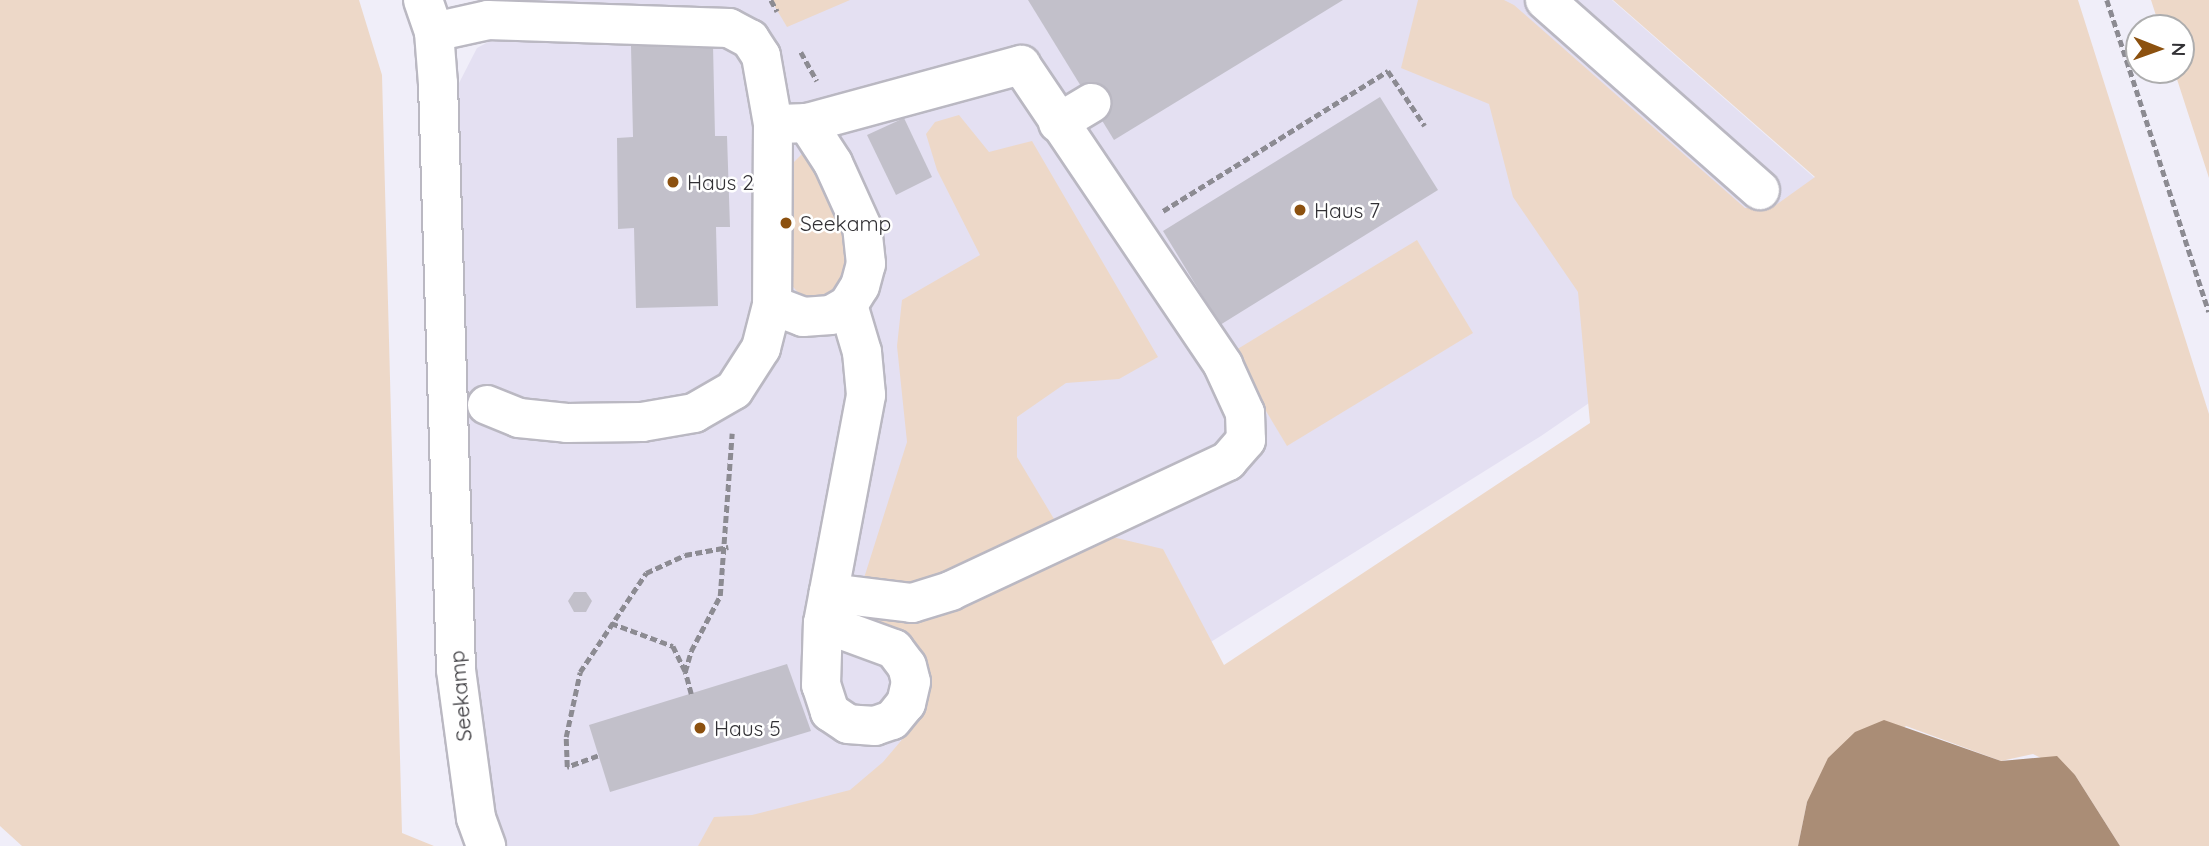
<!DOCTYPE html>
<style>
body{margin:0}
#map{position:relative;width:2209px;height:846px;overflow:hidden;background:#f0eef9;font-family:Quicksand,sans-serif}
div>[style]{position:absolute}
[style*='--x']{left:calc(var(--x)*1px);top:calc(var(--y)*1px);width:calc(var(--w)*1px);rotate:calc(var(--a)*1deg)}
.built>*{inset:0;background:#e4e0f2}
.green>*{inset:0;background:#edd8c8}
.water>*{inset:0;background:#aa8d76}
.building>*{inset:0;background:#c2c0ca}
.path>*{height:4.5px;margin-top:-2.25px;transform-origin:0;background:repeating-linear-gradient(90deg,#8c8b92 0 7px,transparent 0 10.5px)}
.roads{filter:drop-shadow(2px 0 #bab8c2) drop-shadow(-2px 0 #bab8c2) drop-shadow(0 2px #bab8c2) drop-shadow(0 -2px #bab8c2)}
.minor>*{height:38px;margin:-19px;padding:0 19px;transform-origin:19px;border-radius:19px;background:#fff}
.dots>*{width:19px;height:19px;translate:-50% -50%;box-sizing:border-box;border:4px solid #fff;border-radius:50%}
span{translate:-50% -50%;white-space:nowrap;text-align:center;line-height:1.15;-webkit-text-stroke:5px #fff;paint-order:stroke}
.poi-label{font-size:21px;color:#323135}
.left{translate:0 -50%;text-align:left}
.street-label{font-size:21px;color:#323135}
.north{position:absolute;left:2125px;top:14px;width:70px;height:70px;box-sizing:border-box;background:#fff;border:2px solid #adadae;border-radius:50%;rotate:91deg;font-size:19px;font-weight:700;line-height:28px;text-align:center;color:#323135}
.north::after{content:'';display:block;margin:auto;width:24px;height:32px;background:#8c510f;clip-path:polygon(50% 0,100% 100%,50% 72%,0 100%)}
</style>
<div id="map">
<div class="built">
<div style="clip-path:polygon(482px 0,1612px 0,1850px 209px,1726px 309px,1541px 436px,884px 846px,508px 846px,488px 797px,475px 674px,458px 85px,477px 48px,490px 41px)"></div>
</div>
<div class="green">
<div style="clip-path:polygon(0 0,359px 0,382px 75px,402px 833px,434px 846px,22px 846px,0 826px)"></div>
<div style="clip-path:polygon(771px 0,850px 0,787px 27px)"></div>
<div style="clip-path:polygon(1418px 0,1504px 0,1514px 5px,1745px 208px,1773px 207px,1815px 177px,1613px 0,2078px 0,2209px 414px,2209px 846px,2120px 846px,2075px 775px,2033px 754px,2001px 761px,1906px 726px,1807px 802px,1798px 846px,698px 846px,714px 817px,752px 815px,850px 790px,883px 762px,922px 716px,927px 676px,918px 646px,885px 627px,858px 621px,858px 597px,907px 442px,897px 346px,902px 300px,980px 255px,937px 170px,926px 134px,935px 122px,959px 115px,989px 152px,1032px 141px,1158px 357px,1119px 379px,1066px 383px,1017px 417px,1017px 457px,1057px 524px,1163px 549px,1224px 665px,1590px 423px,1578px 292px,1513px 197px,1489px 104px,1401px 68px)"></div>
<div style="clip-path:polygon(2151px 0,2209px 0,2209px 178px,2174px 70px,2181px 70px,2181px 28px,2160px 28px)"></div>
<div style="clip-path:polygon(802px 154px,811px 155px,852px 246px,853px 267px,836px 295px,817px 299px,800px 295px,789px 282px,791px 165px)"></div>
<div style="clip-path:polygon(1417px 240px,1473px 333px,1287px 446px,1231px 353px)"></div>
</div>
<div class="water">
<div style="clip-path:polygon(1884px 720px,2001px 761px,2057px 756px,2075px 775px,2120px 846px,1798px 846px,1807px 802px,1828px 758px,1855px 732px)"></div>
</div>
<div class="building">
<div style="clip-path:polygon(1028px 0,1343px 0,1114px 140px)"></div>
<div style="clip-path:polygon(713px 45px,715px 136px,727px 136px,730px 227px,716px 227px,718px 306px,636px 308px,634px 228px,618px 229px,617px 138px,633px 137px,631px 46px)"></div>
<div style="clip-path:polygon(1380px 97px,1438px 190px,1220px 325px,1163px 231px)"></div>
<div style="clip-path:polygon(904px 118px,932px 177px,896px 195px,867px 135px)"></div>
<div style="clip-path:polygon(574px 592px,586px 592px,592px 601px,586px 612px,574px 612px,568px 601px)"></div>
<div style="clip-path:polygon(787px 664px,811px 731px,610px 792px,589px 725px)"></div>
</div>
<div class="path">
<div style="--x:771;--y:0;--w:13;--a:61"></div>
<div style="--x:2107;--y:0;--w:328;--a:71.9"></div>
<div style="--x:801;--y:52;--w:33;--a:61"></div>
<div style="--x:1163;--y:211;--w:265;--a:-31.9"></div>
<div style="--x:1388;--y:71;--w:66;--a:56.1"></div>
<div style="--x:611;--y:623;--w:66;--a:20.4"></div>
<div style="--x:673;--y:646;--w:28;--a:64"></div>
<div style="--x:691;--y:694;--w:23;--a:-105"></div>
<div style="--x:685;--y:672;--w:22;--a:-74"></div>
<div style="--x:691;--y:651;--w:62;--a:-62.2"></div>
<div style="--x:720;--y:596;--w:163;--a:-85.8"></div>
<div style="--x:598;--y:756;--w:33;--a:160"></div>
<div style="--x:567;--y:767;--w:30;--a:-92"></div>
<div style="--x:566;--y:737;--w:66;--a:-77.8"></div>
<div style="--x:580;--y:672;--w:119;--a:-56.3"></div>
<div style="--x:646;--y:573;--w:43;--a:-24.8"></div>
<div style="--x:685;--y:555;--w:44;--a:-10.5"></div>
</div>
<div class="roads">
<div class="minor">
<div style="--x:423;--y:0;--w:34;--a:71"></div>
<div style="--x:434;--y:32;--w:52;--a:85.6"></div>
<div style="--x:438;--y:84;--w:586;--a:88.24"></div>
<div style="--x:456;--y:670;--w:149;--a:82.3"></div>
<div style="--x:476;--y:818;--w:30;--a:70"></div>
<div style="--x:1545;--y:0;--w:287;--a:41.5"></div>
<div style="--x:434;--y:32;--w:55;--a:-12.5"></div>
<div style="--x:488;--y:20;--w:241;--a:1.9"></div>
<div style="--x:729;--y:28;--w:24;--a:28"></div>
<div style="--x:750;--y:39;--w:20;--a:57"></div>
<div style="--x:761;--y:56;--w:69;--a:80"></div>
<div style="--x:773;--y:124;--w:181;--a:90.3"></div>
<div style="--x:772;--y:305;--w:33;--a:21"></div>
<div style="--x:803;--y:317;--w:28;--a:-4"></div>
<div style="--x:831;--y:315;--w:20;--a:-30"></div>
<div style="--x:848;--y:305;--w:22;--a:-58"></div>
<div style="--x:860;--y:286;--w:23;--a:-75"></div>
<div style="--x:866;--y:264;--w:37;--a:-96"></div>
<div style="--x:862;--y:227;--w:70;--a:-114.4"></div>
<div style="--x:833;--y:163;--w:48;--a:-123"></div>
<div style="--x:807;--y:123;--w:34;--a:178"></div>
<div style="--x:807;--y:123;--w:222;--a:-15.2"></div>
<div style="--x:1021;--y:65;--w:362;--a:56"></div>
<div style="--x:1223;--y:365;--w:53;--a:65.4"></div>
<div style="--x:1245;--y:413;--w:27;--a:88"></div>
<div style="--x:1246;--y:440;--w:28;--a:131"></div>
<div style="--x:1228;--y:461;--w:306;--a:154.9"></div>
<div style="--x:951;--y:591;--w:41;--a:162.9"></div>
<div style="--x:912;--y:603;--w:84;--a:-173.1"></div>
<div style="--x:1058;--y:123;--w:39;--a:-31"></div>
<div style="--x:487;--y:405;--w:35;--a:22"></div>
<div style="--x:519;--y:418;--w:48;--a:5.9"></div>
<div style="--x:567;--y:423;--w:75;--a:-0.8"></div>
<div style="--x:642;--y:422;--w:53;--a:-9.8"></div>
<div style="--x:694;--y:413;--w:46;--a:-29.9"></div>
<div style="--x:734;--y:390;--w:50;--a:-57.3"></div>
<div style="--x:761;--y:348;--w:44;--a:-75.7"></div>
<div style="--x:823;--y:623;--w:76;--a:20.1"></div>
<div style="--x:894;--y:649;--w:21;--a:53"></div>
<div style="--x:907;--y:666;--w:16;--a:76"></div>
<div style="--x:911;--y:682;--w:22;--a:103"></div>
<div style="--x:906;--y:703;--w:22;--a:129"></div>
<div style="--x:892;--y:720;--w:18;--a:161"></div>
<div style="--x:875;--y:726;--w:27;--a:-176"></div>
<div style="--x:848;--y:724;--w:22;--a:-146"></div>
<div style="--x:830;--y:712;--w:28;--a:-108"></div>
<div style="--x:821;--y:685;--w:62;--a:-88.2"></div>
<div style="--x:823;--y:623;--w:232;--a:-79.3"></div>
<div style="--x:866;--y:395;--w:43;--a:-95.3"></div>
<div style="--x:862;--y:352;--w:49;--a:-106.6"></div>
</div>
</div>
<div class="dots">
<div style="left:673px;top:182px;background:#8c510f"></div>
<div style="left:1300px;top:210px;background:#8c510f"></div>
<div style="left:786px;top:223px;background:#8c510f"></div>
<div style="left:700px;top:728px;background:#8c510f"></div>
</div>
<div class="poi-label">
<span class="left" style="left:687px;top:182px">Haus 2</span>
<span class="left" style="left:1314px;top:210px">Haus 7</span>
<span class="left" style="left:800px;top:223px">Seekamp</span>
<span class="left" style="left:714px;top:728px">Haus 5</span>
</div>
<div class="street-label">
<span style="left:460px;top:696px;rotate:-95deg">Seekamp</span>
</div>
<div class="north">N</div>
</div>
